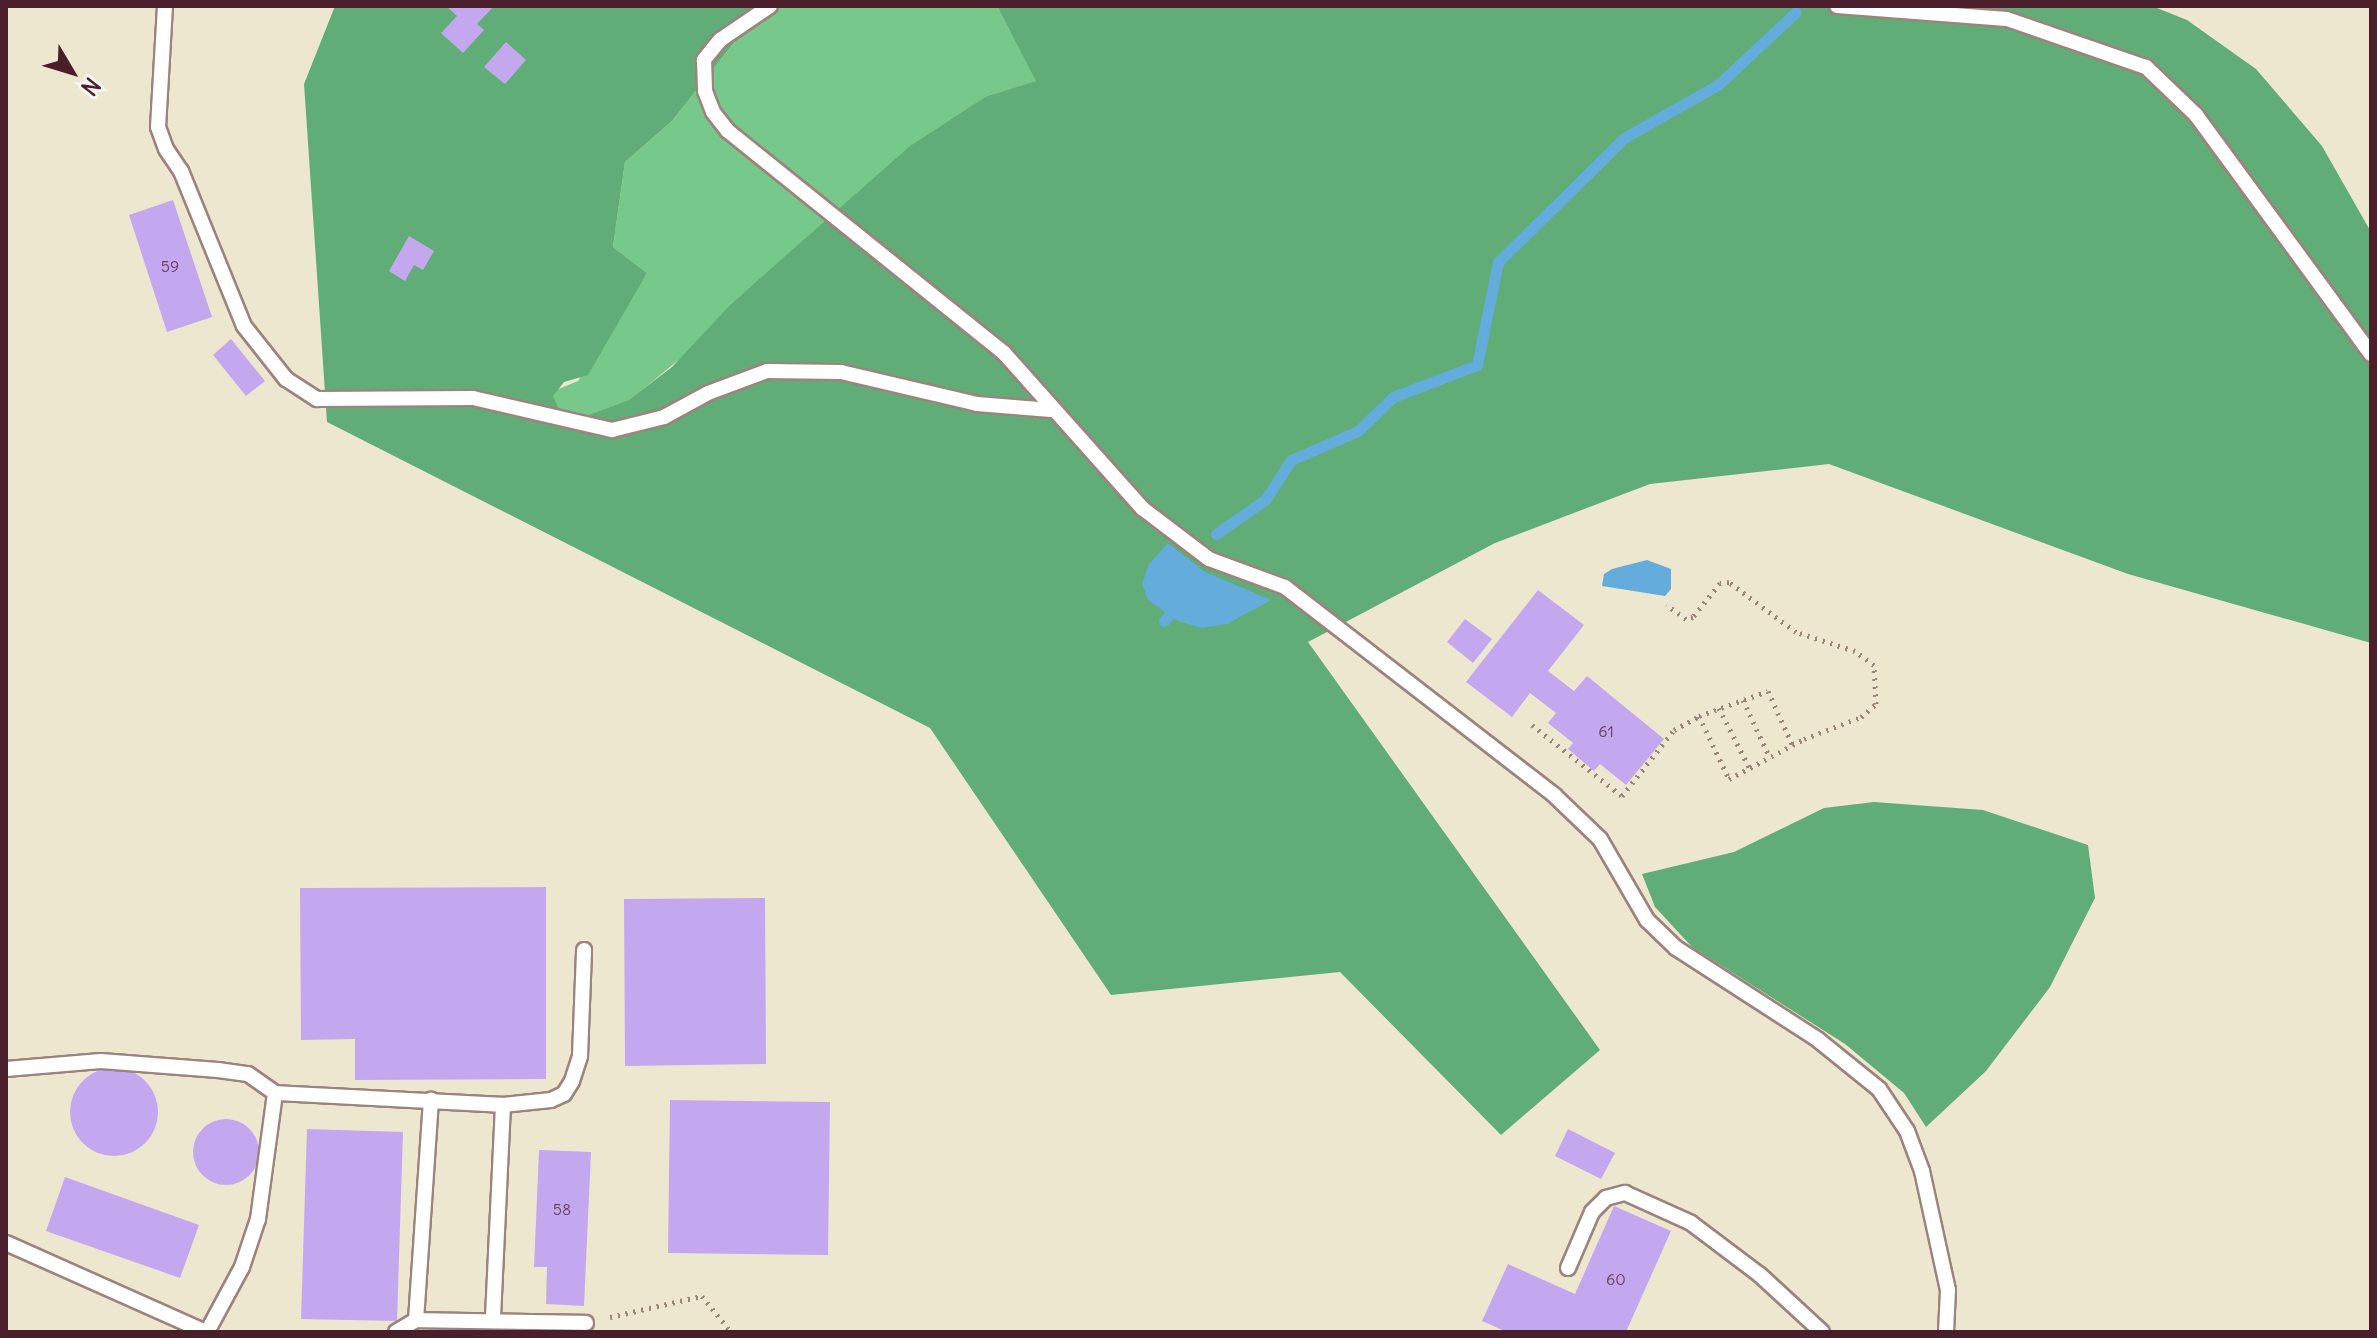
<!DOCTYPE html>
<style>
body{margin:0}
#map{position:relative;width:2377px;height:1338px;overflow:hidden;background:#eee7cf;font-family:Delius,sans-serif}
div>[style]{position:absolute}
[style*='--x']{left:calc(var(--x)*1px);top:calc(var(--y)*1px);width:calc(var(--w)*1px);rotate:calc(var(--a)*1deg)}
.green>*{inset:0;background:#77c98b}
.forest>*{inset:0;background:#61ad77}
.water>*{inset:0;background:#64acdb}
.stream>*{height:11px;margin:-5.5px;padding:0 5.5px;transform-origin:5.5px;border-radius:5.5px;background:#64acdb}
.building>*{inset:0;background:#c4a8ef}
.round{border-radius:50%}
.path>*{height:5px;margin-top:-2.5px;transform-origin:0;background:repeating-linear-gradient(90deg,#9c837d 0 2px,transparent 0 8px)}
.roads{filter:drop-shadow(2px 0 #9c837d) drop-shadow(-2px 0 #9c837d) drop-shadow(0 2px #9c837d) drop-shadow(0 -2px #9c837d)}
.lane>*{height:14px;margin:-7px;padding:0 7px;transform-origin:7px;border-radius:7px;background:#fff}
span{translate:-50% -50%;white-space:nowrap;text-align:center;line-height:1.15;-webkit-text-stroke:8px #f6f6f2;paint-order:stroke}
.number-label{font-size:16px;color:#68415c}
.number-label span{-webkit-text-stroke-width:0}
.frame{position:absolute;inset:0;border:8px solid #4a1f2b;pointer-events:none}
.north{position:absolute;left:32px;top:32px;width:80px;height:80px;-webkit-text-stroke:6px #f6f6f2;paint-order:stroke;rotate:128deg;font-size:22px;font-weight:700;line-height:32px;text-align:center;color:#4a1f2b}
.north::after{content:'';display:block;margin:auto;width:28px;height:36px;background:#4a1f2b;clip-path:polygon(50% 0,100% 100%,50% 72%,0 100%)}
</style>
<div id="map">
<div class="green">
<div style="clip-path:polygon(763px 6px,997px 6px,1037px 81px,987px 96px,820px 227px,732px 303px,698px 344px,630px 400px,577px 419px,560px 411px,552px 396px,556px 390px,578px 381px,647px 273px,613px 247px,625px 162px,672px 121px)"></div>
</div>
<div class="forest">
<div style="clip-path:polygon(335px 6px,763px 6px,672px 121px,625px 162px,613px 247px,647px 273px,588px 375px,564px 382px,553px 396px,560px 411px,577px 419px,629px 400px,672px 367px,732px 303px,910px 146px,987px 96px,1036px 81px,997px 6px,2152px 6px,2187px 20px,2256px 69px,2322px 146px,2371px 232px,2371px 643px,2128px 574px,1829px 464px,1650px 484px,1495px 543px,1308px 642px,1600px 1050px,1501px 1135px,1340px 972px,1111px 995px,930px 728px,327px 422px,304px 84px)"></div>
<div style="clip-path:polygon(1874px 802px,1983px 810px,2088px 845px,2095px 898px,2050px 987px,1986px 1071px,1926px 1127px,1904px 1093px,1845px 1044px,1692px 947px,1655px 907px,1642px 874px,1734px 852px,1824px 808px)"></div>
</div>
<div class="water">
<div style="clip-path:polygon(1168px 543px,1205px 572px,1271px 600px,1227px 624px,1202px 628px,1178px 621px,1148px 600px,1142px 584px,1149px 564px)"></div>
<div style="clip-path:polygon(1647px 560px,1671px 569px,1671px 589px,1665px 596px,1602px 586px,1604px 574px,1612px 569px)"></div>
</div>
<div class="stream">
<div style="--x:1216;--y:534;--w:61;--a:-35"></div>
<div style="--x:1266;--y:499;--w:46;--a:-57.3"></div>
<div style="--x:1291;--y:460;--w:73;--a:-23.4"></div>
<div style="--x:1358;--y:431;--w:49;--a:-44.2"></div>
<div style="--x:1393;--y:397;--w:90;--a:-20.9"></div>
<div style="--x:1477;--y:365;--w:105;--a:-78.5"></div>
<div style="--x:1498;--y:262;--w:177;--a:-44.5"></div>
<div style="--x:1624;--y:138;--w:109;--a:-29.6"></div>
<div style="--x:1719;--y:84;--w:105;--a:-43.1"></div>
<div style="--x:1164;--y:621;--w:8;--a:-50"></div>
</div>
<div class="building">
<div style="clip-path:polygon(446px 6px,494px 6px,477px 24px,484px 30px,463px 53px,441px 33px,457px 16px)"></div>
<div style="clip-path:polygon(506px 42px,526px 60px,505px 84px,484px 67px)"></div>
<div style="clip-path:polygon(173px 200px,212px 317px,167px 332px,129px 215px)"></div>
<div style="clip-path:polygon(409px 236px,434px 251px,423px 270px,414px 265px,405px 281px,389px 271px)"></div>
<div style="clip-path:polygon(231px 339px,265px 381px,246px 396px,213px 355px)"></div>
<div style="clip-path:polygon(1538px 590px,1584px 625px,1548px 671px,1574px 691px,1587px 676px,1664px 739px,1626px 785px,1600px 764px,1594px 771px,1568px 749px,1573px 743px,1548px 723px,1556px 713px,1530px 693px,1512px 717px,1466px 682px)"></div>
<div style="clip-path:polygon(1465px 619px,1492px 639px,1473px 663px,1447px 642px)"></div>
<div style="clip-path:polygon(546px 887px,546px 1079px,355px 1080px,355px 1039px,301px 1040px,300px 888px)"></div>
<div style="clip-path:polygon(765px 898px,766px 1064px,625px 1066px,624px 899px)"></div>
<div class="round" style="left:70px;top:1068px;width:88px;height:88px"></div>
<div style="clip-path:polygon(670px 1100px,830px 1102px,828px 1255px,668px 1253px)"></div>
<div class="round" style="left:193px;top:1119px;width:66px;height:66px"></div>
<div style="clip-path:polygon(307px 1129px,403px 1132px,397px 1321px,301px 1319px)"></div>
<div style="clip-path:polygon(1568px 1129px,1615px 1153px,1601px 1179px,1555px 1156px)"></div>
<div style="clip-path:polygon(539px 1150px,591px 1152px,584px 1306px,546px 1304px,547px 1267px,534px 1267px)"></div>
<div style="clip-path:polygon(65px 1177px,199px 1225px,180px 1278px,46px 1231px)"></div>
<div style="clip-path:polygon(1614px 1206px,1671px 1231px,1626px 1332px,1507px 1332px,1482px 1321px,1508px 1264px,1575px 1294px)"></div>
</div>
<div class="path">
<div style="--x:1743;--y:700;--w:64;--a:65"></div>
<div style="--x:1719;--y:708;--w:68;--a:63.1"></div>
<div style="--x:1699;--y:716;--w:73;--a:-19.9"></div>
<div style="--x:1768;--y:691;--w:60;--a:65.6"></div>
<div style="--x:1532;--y:725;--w:115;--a:38.3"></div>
<div style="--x:1622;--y:796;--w:84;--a:-51.8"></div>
<div style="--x:1674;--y:730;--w:29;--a:-29"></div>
<div style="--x:1699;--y:716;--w:70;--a:64.5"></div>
<div style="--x:1729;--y:779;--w:85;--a:-28.1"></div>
<div style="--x:1804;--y:739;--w:61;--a:-21.1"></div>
<div style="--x:1861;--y:717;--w:20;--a:-41"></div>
<div style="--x:1876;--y:704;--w:39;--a:-93"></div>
<div style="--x:1874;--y:665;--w:24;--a:-144"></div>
<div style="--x:1855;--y:651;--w:62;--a:-162.1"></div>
<div style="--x:1796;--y:632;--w:84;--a:-143.3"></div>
<div style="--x:1729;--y:582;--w:9;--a:174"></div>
<div style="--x:1720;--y:583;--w:43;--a:128.5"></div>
<div style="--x:1693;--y:617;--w:7;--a:164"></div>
<div style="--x:1686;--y:619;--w:24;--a:-144"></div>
<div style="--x:610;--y:1317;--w:94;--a:-12.9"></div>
<div style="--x:702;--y:1296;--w:46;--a:51.1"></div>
</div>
<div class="roads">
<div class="lane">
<div style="--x:165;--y:6;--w:121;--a:93.3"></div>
<div style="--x:158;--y:127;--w:23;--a:70"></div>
<div style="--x:166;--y:149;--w:27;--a:56"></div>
<div style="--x:181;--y:171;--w:167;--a:67.9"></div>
<div style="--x:244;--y:326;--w:68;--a:51.6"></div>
<div style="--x:286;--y:379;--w:37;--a:33"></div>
<div style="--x:317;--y:399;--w:156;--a:-0.4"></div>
<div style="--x:473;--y:398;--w:143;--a:13"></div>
<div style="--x:612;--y:430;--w:54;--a:-14"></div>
<div style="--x:664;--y:417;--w:50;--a:-28.6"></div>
<div style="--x:708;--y:393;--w:63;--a:-20.4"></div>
<div style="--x:767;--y:371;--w:74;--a:0.8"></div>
<div style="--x:841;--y:372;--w:140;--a:13.2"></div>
<div style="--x:977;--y:404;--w:74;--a:4.6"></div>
<div style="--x:770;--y:6;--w:60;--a:145.8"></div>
<div style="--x:720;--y:40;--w:26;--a:129"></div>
<div style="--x:704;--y:60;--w:31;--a:88"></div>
<div style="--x:705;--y:91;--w:22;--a:69"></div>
<div style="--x:713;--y:112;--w:24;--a:52"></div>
<div style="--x:728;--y:131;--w:354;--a:38.8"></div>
<div style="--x:1004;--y:353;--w:208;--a:48.3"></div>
<div style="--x:1142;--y:508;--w:84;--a:37.3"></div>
<div style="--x:1209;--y:559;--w:81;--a:20.2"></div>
<div style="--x:1285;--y:587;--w:341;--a:37.7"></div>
<div style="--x:1555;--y:796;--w:62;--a:43.7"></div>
<div style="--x:1600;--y:839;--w:94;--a:59.9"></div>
<div style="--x:1647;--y:920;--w:40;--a:44"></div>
<div style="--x:1676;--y:948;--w:168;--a:32.8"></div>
<div style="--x:1817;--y:1039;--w:80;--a:38.9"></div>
<div style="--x:1879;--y:1089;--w:50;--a:56.3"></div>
<div style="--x:1907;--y:1131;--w:43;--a:69.4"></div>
<div style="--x:1922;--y:1171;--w:122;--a:77.7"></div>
<div style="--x:1948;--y:1290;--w:42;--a:92.7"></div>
<div style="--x:1837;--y:6;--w:170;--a:4.4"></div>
<div style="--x:2007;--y:19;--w:147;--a:19.1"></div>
<div style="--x:2146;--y:67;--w:69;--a:43.8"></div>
<div style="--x:2196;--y:115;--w:296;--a:53.8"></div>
<div style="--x:6;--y:1069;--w:95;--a:-4.8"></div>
<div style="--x:101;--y:1061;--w:117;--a:4.4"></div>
<div style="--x:218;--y:1070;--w:30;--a:8"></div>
<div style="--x:248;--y:1074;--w:33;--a:35"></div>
<div style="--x:503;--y:1105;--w:48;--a:-5.9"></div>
<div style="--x:551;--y:1100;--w:14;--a:-25"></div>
<div style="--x:564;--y:1094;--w:15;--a:-58"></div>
<div style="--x:572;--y:1081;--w:26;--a:-72"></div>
<div style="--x:580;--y:1056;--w:106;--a:-87.8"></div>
<div style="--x:6;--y:1243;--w:219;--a:24"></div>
<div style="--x:1568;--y:1268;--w:61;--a:-66.8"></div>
<div style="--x:1592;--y:1212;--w:20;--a:-45"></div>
<div style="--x:1606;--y:1198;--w:20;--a:-15"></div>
<div style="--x:1625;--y:1193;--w:72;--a:24.4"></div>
<div style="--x:1691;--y:1223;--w:86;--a:37"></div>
<div style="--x:1760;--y:1275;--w:84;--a:42.6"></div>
<div style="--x:416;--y:1320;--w:221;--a:-86.1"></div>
<div style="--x:207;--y:1332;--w:74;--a:-61.7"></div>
<div style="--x:242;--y:1267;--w:51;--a:-71.6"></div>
<div style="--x:258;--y:1219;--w:127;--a:-82.3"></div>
<div style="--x:275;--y:1093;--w:228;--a:3"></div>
<div style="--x:503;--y:1105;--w:216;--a:92.7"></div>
<div style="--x:396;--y:1332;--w:23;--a:-31"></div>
<div style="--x:416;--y:1320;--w:170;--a:1"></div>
</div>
</div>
<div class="number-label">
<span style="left:170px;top:266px">59</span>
<span style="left:1606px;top:731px">61</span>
<span style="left:562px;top:1209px">58</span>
<span style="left:1616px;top:1279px">60</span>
</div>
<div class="frame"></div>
<div class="north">N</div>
</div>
